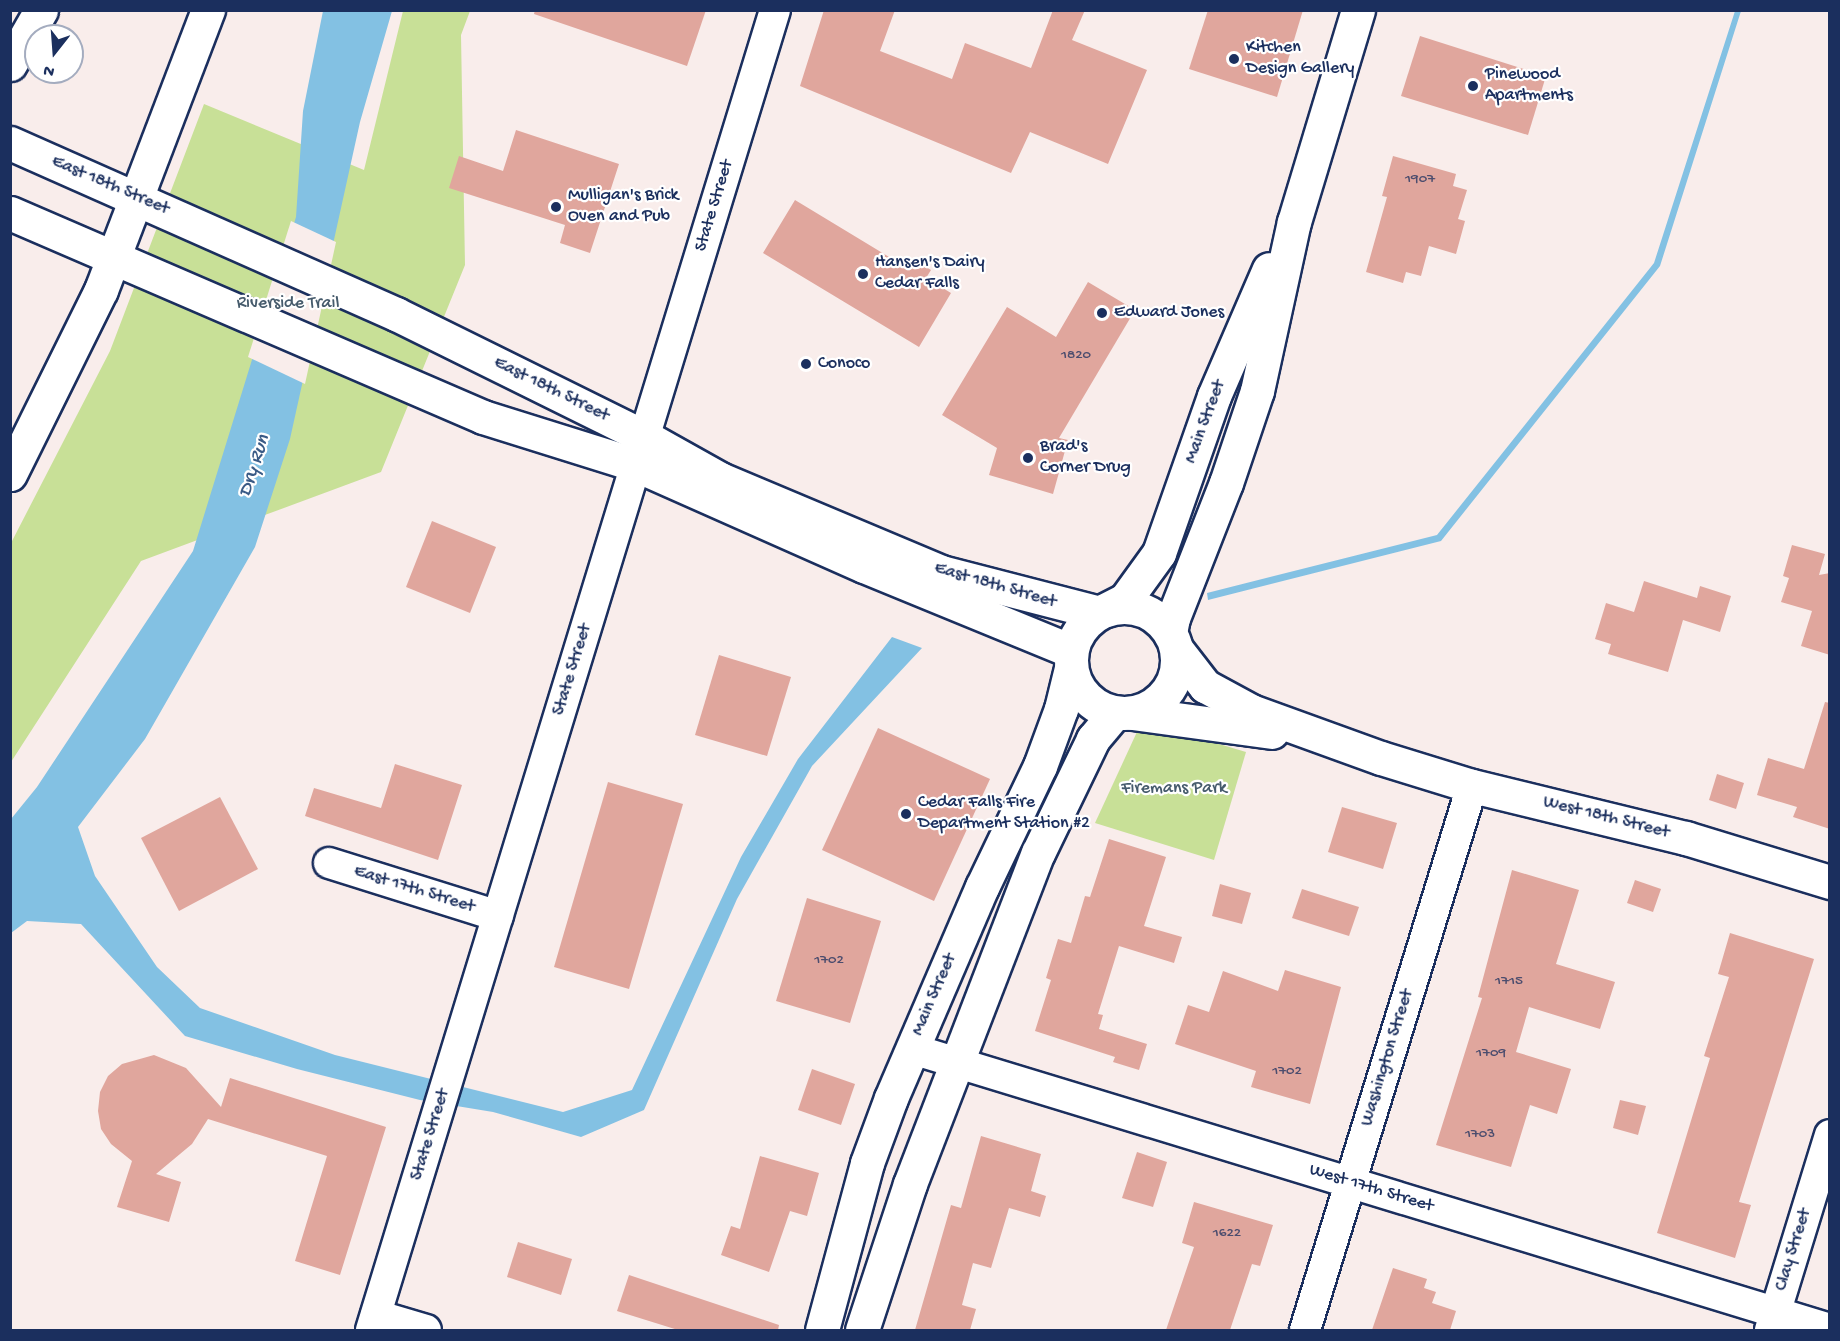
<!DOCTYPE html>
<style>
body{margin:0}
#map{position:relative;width:1840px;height:1341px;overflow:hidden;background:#f9edeb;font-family:"Gochi Hand",sans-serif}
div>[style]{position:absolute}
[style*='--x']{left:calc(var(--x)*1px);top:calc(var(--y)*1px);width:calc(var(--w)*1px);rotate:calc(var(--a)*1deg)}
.green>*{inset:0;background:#c8e097}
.water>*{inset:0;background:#83c1e3}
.pier>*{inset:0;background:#f9edeb}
.building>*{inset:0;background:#e0a69d}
.roads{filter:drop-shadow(2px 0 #1b2f5e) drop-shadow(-2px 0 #1b2f5e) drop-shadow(0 2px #1b2f5e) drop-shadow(0 -2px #1b2f5e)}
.minor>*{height:30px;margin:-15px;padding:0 15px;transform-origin:15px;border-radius:15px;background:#fff}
.secondary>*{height:33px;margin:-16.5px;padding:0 16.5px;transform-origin:16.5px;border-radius:16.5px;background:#fff}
.secondary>.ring{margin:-16.5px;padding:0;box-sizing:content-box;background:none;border:33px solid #fff;border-radius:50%}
.motorway>*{height:33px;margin:-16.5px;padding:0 16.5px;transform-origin:16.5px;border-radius:16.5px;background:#fff}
.dots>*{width:16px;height:16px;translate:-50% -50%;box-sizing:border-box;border:3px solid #fff;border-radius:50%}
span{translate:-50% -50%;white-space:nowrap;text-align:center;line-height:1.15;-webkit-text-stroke:4.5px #fff;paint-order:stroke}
.number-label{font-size:15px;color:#4c4d6e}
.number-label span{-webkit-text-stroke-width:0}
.poi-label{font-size:18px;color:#1b2f5e}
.left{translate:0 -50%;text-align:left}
.street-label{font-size:18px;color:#1b2f5e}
.park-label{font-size:18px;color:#465b6c}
.water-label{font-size:20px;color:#3a5b86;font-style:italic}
.frame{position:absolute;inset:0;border:12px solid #1b2f5e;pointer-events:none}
.north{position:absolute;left:24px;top:24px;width:60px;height:60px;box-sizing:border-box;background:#fff;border:2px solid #a4acbf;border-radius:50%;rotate:197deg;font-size:16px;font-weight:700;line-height:24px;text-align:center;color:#1b2f5e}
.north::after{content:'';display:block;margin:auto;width:21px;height:27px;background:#1b2f5e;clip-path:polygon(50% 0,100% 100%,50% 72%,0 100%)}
</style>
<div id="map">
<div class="green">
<div style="clip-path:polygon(403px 11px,470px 11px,461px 35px,465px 265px,381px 472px,141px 561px,11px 762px,11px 543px,110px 351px,204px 104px,364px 170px)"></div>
<div style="clip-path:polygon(1142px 721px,1246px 752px,1214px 860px,1095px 823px)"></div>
</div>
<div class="water">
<div style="clip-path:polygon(323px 11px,392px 11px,360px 122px,290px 439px,255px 547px,145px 739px,78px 827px,95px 876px,157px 967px,200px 1008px,335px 1055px,563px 1112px,632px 1090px,741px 857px,798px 759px,892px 637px,922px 648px,812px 766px,737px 899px,644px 1110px,581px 1137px,493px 1112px,420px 1100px,297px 1069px,185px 1036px,81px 924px,27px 921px,11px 933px,11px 819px,37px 787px,193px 551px,296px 217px,303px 111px)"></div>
<div style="clip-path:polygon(1735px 11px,1741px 11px,1660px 266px,1441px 541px,1208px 600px,1207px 593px,1437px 535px,1654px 263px)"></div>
</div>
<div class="pier">
<div style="clip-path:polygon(291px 221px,336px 242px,305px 384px,248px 357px)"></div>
</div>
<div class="building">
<div style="clip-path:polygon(535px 10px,706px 10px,687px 66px,534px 14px)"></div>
<div style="clip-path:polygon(824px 10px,895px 10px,880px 51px,952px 79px,965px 43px,1031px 68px,1053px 10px,1085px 10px,1072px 40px,1147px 70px,1108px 164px,1030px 132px,1011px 173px,800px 86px)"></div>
<div style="clip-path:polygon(1208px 10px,1303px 10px,1277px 97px,1189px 69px)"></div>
<div style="clip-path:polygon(1420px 36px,1546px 76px,1528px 135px,1401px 96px)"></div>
<div style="clip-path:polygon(516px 130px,619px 164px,590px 253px,560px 243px,565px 225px,449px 188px,459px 156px,503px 171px)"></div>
<div style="clip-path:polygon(1393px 156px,1456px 174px,1453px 186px,1467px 190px,1458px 219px,1465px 221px,1456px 254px,1429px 246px,1421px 276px,1406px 272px,1403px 283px,1366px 272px,1387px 197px,1382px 196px)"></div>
<div style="clip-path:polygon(795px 200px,904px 266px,909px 257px,931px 270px,926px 278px,951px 293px,919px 347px,763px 253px)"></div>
<div style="clip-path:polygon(1088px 282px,1135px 310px,1059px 438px,1068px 440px,1053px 494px,989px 475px,997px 448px,942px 415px,1007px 307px,1056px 337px)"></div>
<div style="clip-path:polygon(432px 521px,496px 547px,470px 613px,406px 587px)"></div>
<div style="clip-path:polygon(1792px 545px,1825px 554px,1819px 575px,1830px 573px,1830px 655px,1801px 646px,1812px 611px,1781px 602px,1789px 578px,1783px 576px)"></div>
<div style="clip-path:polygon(1644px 581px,1697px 598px,1700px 586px,1731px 596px,1720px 632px,1683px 620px,1668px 672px,1608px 654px,1611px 644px,1595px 639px,1606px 603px,1634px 612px)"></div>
<div style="clip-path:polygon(719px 655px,791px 677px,767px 756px,695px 735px)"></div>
<div style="clip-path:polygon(1825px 702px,1830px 703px,1830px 829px,1793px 817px,1797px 807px,1757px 795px,1768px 758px,1804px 769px)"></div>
<div style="clip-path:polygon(878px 728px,990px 779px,934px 901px,822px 850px)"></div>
<div style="clip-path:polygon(395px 764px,462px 785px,438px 860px,305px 816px,314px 788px,381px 808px)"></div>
<div style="clip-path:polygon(1717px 774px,1744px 783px,1736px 809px,1709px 800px)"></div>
<div style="clip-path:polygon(608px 782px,683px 804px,629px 989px,554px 967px)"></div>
<div style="clip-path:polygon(220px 797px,258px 869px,179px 911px,141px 838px)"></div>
<div style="clip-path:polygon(1342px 807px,1397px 823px,1383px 869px,1328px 852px)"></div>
<div style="clip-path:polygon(1109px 839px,1166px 857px,1144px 926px,1182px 937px,1174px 963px,1119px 946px,1098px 1014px,1103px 1015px,1099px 1029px,1147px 1044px,1139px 1070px,1113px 1062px,1115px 1057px,1035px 1031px,1051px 980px,1046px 978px,1058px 939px,1071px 943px,1085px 896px,1090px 897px)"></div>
<div style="clip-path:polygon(1512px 870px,1579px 890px,1556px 964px,1615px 982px,1600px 1029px,1529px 1007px,1516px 1052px,1571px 1069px,1557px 1114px,1530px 1105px,1511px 1167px,1436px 1145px,1482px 998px,1478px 997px)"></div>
<div style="clip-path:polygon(1635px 880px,1661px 889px,1653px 912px,1627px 903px)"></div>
<div style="clip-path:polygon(1220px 884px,1251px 893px,1242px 924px,1212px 916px)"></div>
<div style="clip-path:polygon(1302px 889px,1359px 907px,1349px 936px,1292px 918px)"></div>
<div style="clip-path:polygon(807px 898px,881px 921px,850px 1023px,776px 1001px)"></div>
<div style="clip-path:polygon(1730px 933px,1814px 959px,1739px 1202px,1751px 1205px,1735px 1258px,1657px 1233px,1710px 1058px,1704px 1056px,1729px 977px,1718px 974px)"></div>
<div style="clip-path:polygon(1285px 970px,1341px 987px,1310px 1104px,1251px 1087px,1256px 1071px,1175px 1044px,1188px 1005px,1209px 1012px,1223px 971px,1278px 991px)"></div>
<div style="clip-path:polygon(154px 1055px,186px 1068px,221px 1107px,230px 1078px,386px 1127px,340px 1275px,295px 1261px,327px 1156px,208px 1119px,192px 1144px,156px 1174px,181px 1182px,169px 1222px,117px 1207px,132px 1161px,111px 1144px,101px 1129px,98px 1111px,100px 1092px,108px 1076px,122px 1064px)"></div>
<div style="clip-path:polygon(812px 1069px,855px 1084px,841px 1125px,798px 1110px)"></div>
<div style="clip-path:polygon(1620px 1100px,1646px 1106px,1638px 1135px,1613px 1128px)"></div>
<div style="clip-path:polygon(981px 1136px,1041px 1154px,1031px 1191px,1046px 1196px,1040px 1217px,1009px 1208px,991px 1268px,973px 1263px,962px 1305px,976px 1309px,970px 1330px,915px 1330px,951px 1205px,961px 1208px)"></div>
<div style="clip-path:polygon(1137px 1152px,1167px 1162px,1153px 1207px,1122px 1198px)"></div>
<div style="clip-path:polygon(760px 1156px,819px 1173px,807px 1216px,790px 1211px,769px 1272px,721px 1255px,731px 1226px,740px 1229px)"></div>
<div style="clip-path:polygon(1194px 1202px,1273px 1225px,1260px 1266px,1252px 1264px,1230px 1330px,1166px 1330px,1194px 1247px,1182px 1243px)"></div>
<div style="clip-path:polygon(518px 1242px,572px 1259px,561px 1295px,507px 1277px)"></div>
<div style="clip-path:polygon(1393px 1268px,1427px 1279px,1424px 1288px,1436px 1292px,1432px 1303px,1456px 1311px,1450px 1330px,1372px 1330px)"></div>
<div style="clip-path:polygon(629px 1275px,779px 1325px,778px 1330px,678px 1330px,617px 1311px)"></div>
</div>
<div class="roads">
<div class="minor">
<div style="--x:329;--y:863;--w:177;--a:17.4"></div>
<div style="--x:912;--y:1049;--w:960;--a:16.96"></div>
<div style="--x:376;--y:1315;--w:52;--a:16.7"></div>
<div style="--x:371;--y:1330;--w:1380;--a:-72.98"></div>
<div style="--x:1305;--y:1330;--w:569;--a:-72.93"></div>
<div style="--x:1770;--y:1330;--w:204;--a:-72.9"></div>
</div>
<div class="secondary">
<div style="--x:10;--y:143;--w:422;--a:23.9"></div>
<div style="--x:396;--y:314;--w:278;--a:26.3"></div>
<div style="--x:645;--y:437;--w:86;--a:29.2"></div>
<div style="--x:720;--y:479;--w:240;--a:22.8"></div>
<div style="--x:941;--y:572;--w:163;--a:14.5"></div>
<div style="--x:10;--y:213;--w:515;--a:23.33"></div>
<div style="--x:483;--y:417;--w:160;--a:17.4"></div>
<div style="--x:636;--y:465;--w:249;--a:23.9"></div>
<div style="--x:864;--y:566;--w:224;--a:22.3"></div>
<div class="ring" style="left:1071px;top:607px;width:73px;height:73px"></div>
<div style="--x:1105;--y:610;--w:22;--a:-27"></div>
<div style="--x:1125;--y:600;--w:58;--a:-54.1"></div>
<div style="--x:1159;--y:553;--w:166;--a:-70.7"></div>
<div style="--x:1214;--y:396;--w:138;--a:-66.6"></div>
<div style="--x:1170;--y:633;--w:15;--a:-79"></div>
<div style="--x:1173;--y:618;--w:145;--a:-68.6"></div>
<div style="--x:1226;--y:483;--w:97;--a:-71.4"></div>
<div style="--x:1257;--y:391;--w:173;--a:-77.7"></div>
<div style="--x:1294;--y:222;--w:221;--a:-73.2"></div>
<div style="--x:1177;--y:650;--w:46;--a:52.1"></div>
<div style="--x:1205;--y:686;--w:52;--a:28.5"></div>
<div style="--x:1251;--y:711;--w:138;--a:19.9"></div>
<div style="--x:1381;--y:758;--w:95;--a:17.1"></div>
<div style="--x:1472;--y:786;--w:220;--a:13.7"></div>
<div style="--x:1686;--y:838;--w:151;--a:17"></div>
<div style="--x:1132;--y:713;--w:141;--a:7.7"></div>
<div style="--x:822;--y:1330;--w:173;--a:-74.9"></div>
<div style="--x:867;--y:1163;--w:69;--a:-69.7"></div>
<div style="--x:891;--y:1098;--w:230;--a:-66.7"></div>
<div style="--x:982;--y:887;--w:134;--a:-64.4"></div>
<div style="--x:1040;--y:766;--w:61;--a:-69.8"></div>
<div style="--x:1061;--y:709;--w:42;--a:-76.3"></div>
<div style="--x:862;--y:1330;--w:154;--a:-71.8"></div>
<div style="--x:910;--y:1184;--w:355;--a:-68.9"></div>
<div style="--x:1038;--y:853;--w:127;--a:-64.2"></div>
<div style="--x:1093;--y:739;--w:34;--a:-50"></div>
</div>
<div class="motorway">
<div style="--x:10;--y:64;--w:62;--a:-60.1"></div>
<div style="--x:10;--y:474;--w:205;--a:-63.7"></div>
<div style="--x:101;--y:290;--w:300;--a:-69.1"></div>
</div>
</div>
<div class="dots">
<div style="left:1234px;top:59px;background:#1b2f5e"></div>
<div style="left:1473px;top:86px;background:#1b2f5e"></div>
<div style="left:556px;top:207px;background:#1b2f5e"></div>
<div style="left:863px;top:274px;background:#1b2f5e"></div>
<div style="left:1102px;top:313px;background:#1b2f5e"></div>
<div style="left:806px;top:364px;background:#1b2f5e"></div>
<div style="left:1028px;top:458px;background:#1b2f5e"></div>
<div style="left:906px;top:814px;background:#1b2f5e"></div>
</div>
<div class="number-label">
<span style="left:1420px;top:180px">1907</span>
<span style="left:1076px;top:356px">1820</span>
<span style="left:829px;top:961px">1702</span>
<span style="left:1509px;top:982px">1715</span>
<span style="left:1491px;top:1054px">1709</span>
<span style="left:1287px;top:1072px">1702</span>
<span style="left:1480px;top:1135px">1703</span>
<span style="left:1227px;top:1234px">1622</span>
</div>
<div class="poi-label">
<span class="left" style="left:1246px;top:59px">Kitchen<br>Design Gallery</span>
<span class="left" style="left:1485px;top:86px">Pinewood<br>Apartments</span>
<span class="left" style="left:568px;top:207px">Mulligan's Brick<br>Oven and Pub</span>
<span class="left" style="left:875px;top:274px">Hansen's Dairy<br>Cedar Falls</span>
<span class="left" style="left:1114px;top:313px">Edward Jones</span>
<span class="left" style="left:818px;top:364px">Conoco</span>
<span class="left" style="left:1040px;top:458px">Brad's<br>Corner Drug</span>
<span class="left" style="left:918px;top:814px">Cedar Falls Fire<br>Department Station #2</span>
</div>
<div class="street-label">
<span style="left:110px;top:186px;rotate:23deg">East 18th Street</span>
<span style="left:715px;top:206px;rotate:-73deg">State Street</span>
<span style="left:551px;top:390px;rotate:26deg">East 18th Street</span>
<span style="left:1206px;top:422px;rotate:-70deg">Main Street</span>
<span style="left:995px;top:586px;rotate:16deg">East 18th Street</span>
<span style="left:573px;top:670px;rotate:-73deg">State Street</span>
<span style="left:1606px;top:818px;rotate:14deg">West 18th Street</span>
<span style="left:414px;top:890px;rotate:17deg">East 17th Street</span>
<span style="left:935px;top:995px;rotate:-67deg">Main Street</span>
<span style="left:1388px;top:1058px;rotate:-73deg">Washington Street</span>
<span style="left:431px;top:1135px;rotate:-73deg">State Street</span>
<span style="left:1371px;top:1189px;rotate:17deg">West 17th Street</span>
<span style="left:1794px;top:1250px;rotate:-73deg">Clay Street</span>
</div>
<div class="park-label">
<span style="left:288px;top:304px">Riverside Trail</span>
<span style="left:1174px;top:789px">Firemans Park</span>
</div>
<div class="water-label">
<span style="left:255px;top:466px;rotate:-72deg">Dry Run</span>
</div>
<div class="frame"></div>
<div class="north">N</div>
</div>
